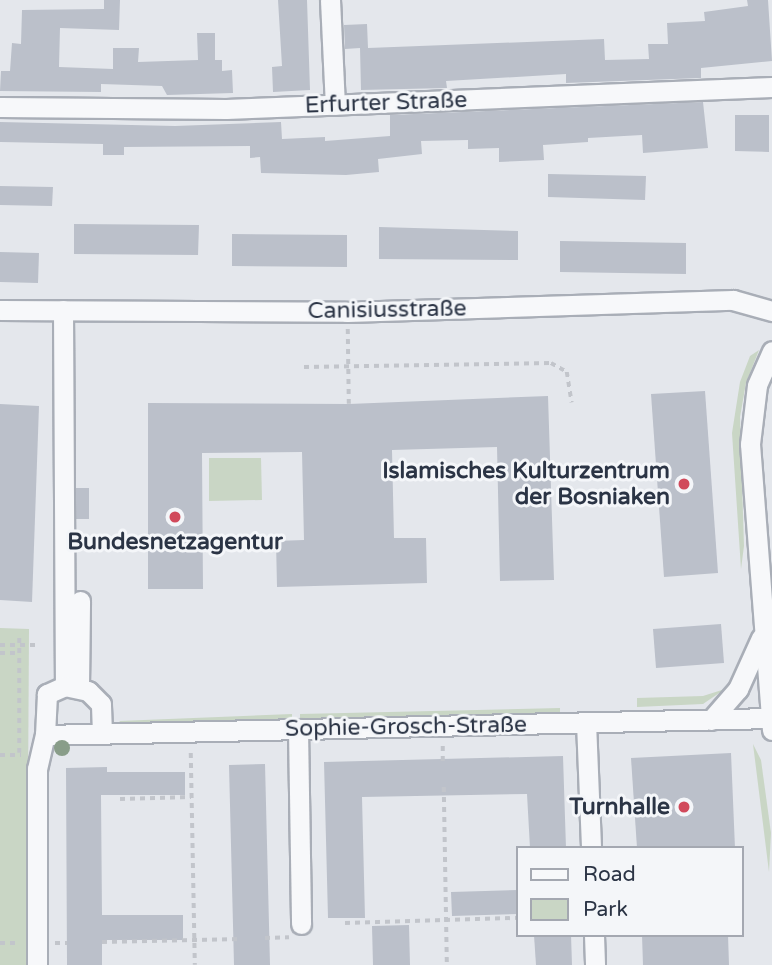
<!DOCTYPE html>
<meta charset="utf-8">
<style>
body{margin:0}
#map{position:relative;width:772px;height:965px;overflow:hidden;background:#e4e7ec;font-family:"Varela Round",sans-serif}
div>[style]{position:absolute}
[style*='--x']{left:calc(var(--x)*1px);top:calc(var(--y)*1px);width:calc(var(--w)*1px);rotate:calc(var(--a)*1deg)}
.green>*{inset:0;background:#c9d6c5}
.building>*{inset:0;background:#bbc0ca}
.path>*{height:3.5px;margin-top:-1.75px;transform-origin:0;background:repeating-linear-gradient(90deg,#c2c5cb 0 5px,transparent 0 10px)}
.roads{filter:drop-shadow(2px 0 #a9aeb7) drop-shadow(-2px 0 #a9aeb7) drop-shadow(0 2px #a9aeb7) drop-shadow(0 -2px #a9aeb7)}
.minor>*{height:19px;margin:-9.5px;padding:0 9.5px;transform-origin:9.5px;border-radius:9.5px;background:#f7f8fa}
.trees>*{width:16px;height:16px;margin:-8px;border-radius:50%;background:#899d89}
.dots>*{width:19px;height:19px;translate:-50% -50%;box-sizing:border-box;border:4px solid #f4f6f9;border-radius:50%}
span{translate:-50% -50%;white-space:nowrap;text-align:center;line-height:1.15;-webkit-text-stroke:6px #f4f6f9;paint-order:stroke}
.street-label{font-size:23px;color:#2b3445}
.poi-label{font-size:23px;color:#2b3445;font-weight:700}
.right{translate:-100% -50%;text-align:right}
.legend{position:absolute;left:516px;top:846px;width:228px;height:91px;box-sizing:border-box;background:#f4f6f9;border:2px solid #a4a8b1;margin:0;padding:9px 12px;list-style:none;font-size:21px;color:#2b3445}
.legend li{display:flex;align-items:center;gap:14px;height:35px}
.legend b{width:35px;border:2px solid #a4a8b1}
</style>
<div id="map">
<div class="green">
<div style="clip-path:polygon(759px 350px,746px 383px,740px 417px,744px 546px,741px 569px,732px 433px,740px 382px,750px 356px)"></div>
<div style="clip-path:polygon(209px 458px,261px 458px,262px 500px,209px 501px)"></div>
<div style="clip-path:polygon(0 628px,29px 629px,27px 965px,0 965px)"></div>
<div style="clip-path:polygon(725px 689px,703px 704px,637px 707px,637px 698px,703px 696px)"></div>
<div style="clip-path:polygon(560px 708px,560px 718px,300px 724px,300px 714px)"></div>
<div style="clip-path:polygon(292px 714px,292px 724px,124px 725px,119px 721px)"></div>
<div style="clip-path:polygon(753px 744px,761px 760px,771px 833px,769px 872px)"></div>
</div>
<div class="building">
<div style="clip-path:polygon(104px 0,120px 0,119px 30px,60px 28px,59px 67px,113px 69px,113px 48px,139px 48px,138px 62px,198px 60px,197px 33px,215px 33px,215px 60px,222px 60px,222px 71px,232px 70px,233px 93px,167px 95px,162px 86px,101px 84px,101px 92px,0 91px,1px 71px,10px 71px,12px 43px,21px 44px,22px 10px,104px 9px)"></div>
<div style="clip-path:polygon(278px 0,307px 0,310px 90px,273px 92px,272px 67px,282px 66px)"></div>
<div style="clip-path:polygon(747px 0,768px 0,772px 61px,701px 68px,701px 78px,566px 83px,566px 74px,446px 81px,447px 88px,361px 90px,360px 48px,345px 49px,344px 25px,367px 24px,368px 48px,604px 39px,605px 60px,649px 59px,648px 44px,668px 44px,667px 23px,705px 21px,704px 12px,748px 6px)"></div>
<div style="clip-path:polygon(703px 102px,708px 148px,643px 153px,642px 135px,588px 138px,588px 142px,543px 145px,544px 160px,499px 162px,499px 148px,468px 149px,468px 140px,421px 141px,422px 154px,378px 159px,379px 172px,346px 175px,261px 173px,260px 157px,250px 158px,250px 146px,124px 147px,124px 155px,103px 155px,103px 144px,0 142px,0 122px,175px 126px,281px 122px,282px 139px,325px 137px,325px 141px,390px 136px,390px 115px)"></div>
<div style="clip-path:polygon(735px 115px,769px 115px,769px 152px,735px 151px)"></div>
<div style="clip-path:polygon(548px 174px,646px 176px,645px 200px,548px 197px)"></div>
<div style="clip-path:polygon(0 186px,53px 187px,52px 206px,0 205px)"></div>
<div style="clip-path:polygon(74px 224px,199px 225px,198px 255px,74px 254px)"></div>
<div style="clip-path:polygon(379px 227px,518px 231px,518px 260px,379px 259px)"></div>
<div style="clip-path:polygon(232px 234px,347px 235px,347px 267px,232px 266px)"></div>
<div style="clip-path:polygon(560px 241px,686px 243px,686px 274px,560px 272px)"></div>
<div style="clip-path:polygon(0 252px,39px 253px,38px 283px,0 282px)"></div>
<div style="clip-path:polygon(705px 391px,718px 573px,664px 577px,651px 394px)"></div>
<div style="clip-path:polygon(548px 396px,554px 580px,500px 581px,497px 447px,392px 450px,394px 538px,426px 538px,427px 583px,277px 587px,276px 541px,304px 540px,302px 452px,202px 453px,203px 589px,148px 589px,148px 403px,349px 404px)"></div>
<div style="clip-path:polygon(0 404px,39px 406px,32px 602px,0 600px)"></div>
<div style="clip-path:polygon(76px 488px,89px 488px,89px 519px,76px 519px)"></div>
<div style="clip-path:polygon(721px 624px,724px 663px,656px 668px,653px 629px)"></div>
<div style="clip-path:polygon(731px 753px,735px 848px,637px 848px,631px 758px)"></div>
<div style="clip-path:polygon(563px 756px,566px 848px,530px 848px,527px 794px,362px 797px,365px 918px,328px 918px,324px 762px)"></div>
<div style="clip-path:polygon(265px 764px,270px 965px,234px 965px,229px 765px)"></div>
<div style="clip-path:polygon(107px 767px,107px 772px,185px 772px,185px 795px,101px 795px,102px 915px,183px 915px,183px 940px,102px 940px,102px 965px,67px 965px,66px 768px)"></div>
<div style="clip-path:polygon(518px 890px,518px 914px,452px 916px,451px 892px)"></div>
<div style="clip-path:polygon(409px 925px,410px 965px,373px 965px,372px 926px)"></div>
<div style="clip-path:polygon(534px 935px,571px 935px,572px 965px,536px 965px)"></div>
<div style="clip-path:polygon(642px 935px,728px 935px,729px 965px,643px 965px)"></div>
</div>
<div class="path">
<div style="--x:348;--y:329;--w:75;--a:89.2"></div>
<div style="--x:304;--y:367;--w:247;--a:-0.9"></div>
<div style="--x:551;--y:363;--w:18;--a:29"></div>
<div style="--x:567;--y:372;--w:31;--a:81"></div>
<div style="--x:0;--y:645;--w:37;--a:0"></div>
<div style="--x:0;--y:653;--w:19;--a:0"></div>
<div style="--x:443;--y:746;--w:19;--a:90"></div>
<div style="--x:19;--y:753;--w:117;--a:-90"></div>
<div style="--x:191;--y:753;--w:212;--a:88.9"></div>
<div style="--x:0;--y:755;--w:21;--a:0"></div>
<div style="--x:444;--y:787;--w:178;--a:89"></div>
<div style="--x:120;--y:799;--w:71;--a:-1.6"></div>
<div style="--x:345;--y:923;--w:173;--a:-1.7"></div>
<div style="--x:265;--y:938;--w:24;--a:-2"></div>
<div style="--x:102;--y:942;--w:139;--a:-1.2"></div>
<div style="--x:0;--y:943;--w:19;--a:0"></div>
<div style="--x:55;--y:943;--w:12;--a:0"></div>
</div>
<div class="roads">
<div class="minor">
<div style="--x:330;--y:0;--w:105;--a:87.3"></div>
<div style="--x:0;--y:107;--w:226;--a:0.5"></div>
<div style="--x:226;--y:109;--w:546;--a:-2.31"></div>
<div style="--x:0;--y:310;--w:347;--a:0.3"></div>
<div style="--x:347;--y:312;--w:386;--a:-1.8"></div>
<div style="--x:733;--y:300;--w:41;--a:15.8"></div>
<div style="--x:63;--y:310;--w:376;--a:89.7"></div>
<div style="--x:79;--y:687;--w:86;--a:-89.3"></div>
<div style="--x:711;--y:720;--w:41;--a:-48.9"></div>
<div style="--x:738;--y:689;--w:56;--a:-65.7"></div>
<div style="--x:586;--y:722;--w:126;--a:87.7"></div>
<div style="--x:298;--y:729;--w:195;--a:89.1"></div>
<div style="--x:772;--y:730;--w:287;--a:-94.4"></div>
<div style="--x:750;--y:444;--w:59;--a:-83.2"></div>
<div style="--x:757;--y:385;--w:37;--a:-66"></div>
<div style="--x:102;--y:734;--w:30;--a:-92"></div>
<div style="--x:101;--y:704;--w:18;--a:-135"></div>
<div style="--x:88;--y:691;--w:24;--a:-168"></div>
<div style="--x:65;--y:686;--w:20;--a:156"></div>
<div style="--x:47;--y:694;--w:41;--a:92.8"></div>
<div style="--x:45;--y:735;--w:726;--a:-1.34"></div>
<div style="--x:594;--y:935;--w:30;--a:88"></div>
<div style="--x:37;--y:965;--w:196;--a:-90"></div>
<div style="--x:37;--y:769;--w:35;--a:-77"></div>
</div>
</div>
<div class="trees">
<div style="left:62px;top:748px"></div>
</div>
<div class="dots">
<div style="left:684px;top:484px;background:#d1495b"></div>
<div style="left:175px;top:517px;background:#d1495b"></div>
<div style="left:684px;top:807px;background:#d1495b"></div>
</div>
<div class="street-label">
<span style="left:386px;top:103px;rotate:-2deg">Erfurter Straße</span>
<span style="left:387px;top:310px;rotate:-1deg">Canisiusstraße</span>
<span style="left:406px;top:727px;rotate:-1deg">Sophie-Grosch-Straße</span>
</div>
<div class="poi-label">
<span class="right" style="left:670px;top:484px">Islamisches Kulturzentrum<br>der Bosniaken</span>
<span style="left:175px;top:542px">Bundesnetzagentur</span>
<span class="right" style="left:670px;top:807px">Turnhalle</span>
</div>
<ul class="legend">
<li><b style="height:9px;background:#f7f8fa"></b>Road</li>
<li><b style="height:19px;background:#c9d6c5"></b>Park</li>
</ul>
</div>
